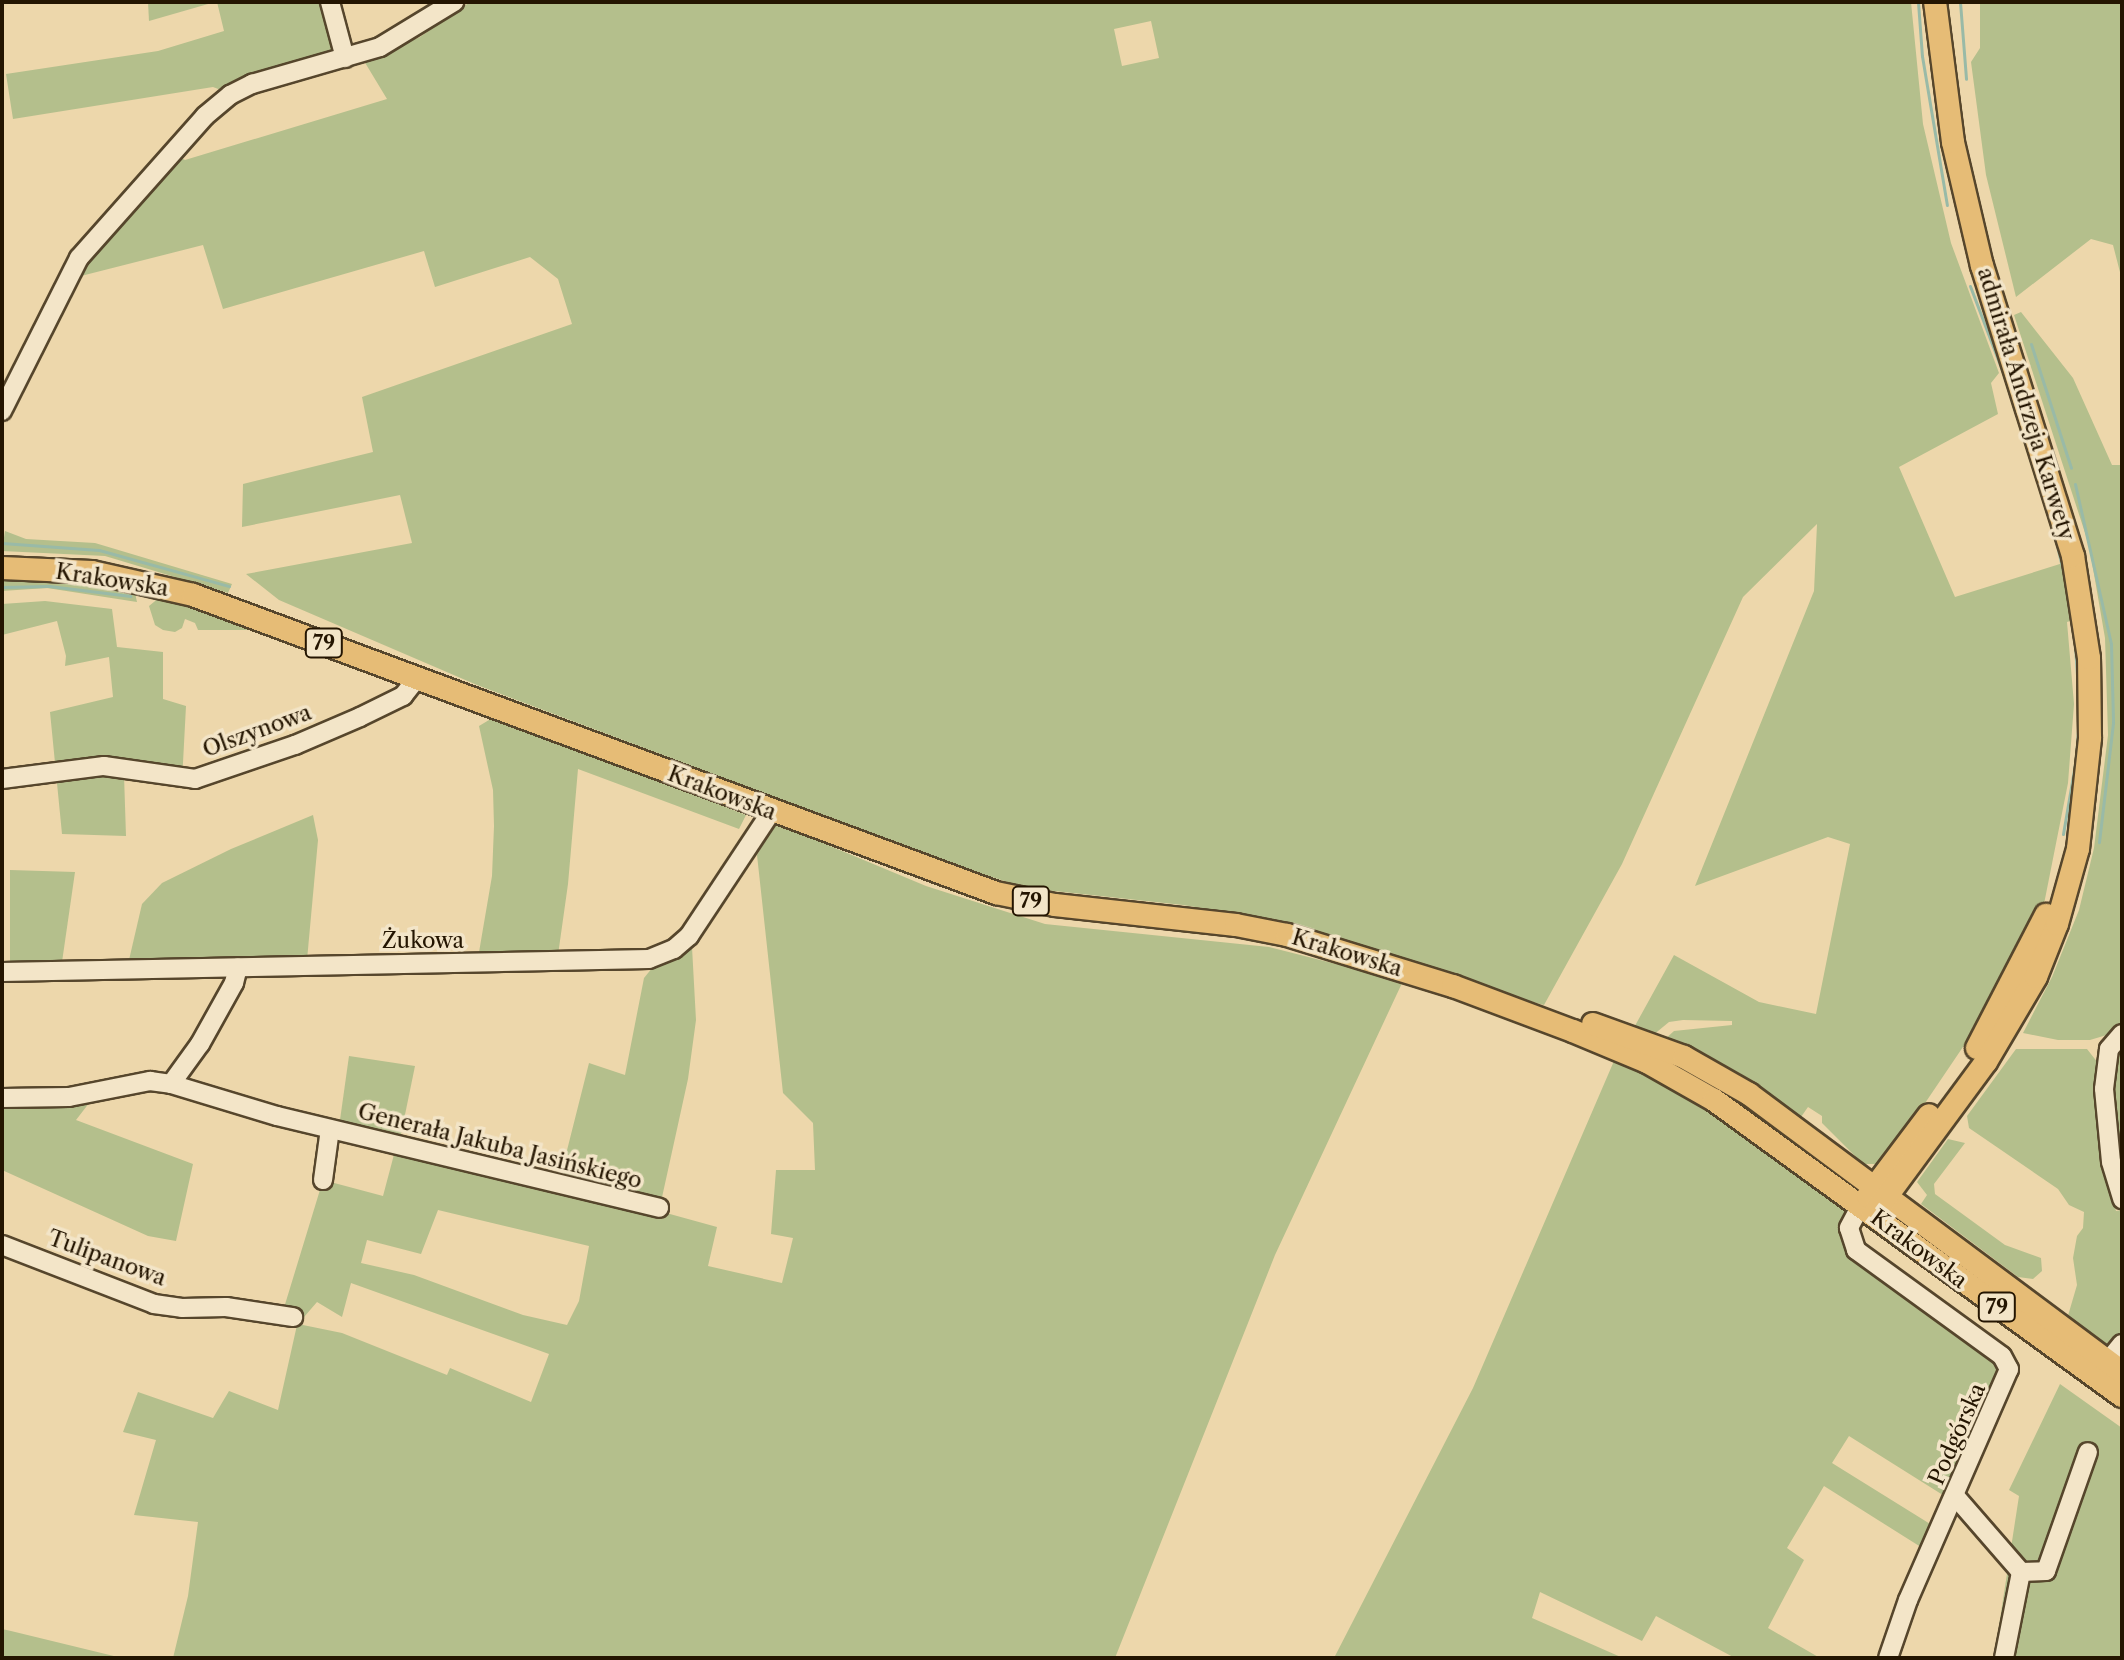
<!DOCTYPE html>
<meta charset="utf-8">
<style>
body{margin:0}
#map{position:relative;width:2124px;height:1660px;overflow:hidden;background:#edd7ab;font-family:"Libre Caslon Text",serif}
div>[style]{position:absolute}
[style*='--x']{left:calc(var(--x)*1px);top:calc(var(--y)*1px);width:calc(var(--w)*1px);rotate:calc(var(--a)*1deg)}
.green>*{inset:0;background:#b4bf8c}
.stream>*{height:3px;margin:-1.5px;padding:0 1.5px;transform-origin:1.5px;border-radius:1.5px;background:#99baa7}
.roads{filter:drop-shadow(2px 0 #56462c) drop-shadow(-2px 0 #56462c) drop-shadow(0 2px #56462c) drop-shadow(0 -2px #56462c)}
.minor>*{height:18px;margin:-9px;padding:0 9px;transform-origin:9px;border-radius:9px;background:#f3e5c8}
.major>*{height:22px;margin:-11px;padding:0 11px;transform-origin:11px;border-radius:11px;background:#e6bc76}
span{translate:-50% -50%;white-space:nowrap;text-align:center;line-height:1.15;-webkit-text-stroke:7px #f3e5c8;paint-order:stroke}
.shield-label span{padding:2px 6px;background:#f3e5c8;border:2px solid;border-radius:6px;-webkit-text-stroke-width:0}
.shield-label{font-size:20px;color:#241501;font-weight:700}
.street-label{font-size:22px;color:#241501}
.frame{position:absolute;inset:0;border:4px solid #241501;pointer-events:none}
</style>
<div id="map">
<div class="green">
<div style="clip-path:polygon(148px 2px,215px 2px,149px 21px)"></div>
<div style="clip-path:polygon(217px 2px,325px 2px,335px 47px,325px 55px,226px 92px,213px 87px,13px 119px,6px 74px,158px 51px,224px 31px)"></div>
<div style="clip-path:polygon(evenodd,470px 2px,1911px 2px,1923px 124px,1951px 243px,1999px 373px,1991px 383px,1998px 414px,1899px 467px,1955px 597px,2063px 563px,2076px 619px,2067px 622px,2074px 704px,2068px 783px,2044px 904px,1984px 1023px,1969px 1038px,1890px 1155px,1887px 1153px,1876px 1164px,1863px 1164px,1822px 1123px,1822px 1116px,1808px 1107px,1801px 1117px,1663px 1041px,1674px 1031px,1732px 1025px,1732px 1021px,1683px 1020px,1669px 1022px,1652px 1036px,1631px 1033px,1674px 955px,1759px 1002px,1816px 1014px,1850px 844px,1828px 837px,1695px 886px,1814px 591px,1817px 524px,1743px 597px,1622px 864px,1544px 1005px,1458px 981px,1410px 961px,1281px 921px,1183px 905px,1027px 888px,960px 867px,477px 685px,279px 600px,246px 574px,412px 543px,400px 495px,242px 527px,243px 484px,373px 452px,362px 397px,572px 324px,558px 279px,530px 257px,435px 287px,424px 251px,223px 309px,203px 245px,77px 277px,177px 156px,185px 160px,387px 99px,364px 61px,420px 37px,470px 2px,1151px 21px,1159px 58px,1122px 66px,1114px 29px,1151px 21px)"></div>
<div style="clip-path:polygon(1980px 2px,2122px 2px,2122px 280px,2113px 245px,2091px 239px,2016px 297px,1986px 175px,1971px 62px,1980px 48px)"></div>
<div style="clip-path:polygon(2021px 312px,2073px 378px,2112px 465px,2122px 465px,2122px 1022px,2115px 1025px,2110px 1034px,2090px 1040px,2058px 1040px,2023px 1033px,2052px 977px,2079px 910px,2094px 848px,2108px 735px,2105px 638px,2089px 545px,2014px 315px)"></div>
<div style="clip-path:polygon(5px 531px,26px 539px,95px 543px,232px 584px,228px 593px,105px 556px,2px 551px)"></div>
<div style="clip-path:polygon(38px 579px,99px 585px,135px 593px,137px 602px,47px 588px,2px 591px,2px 581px)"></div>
<div style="clip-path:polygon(160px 597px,219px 614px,288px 639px,281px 642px,252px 630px,198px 630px,195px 623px,185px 619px,182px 628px,175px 632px,163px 630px,155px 625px,149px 606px)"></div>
<div style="clip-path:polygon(45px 601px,112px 609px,117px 647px,163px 652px,163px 699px,186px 706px,182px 782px,124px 775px,126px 836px,62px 834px,50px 712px,113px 697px,109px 657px,65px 666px,66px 656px,57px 621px,2px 635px,2px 604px)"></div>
<div style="clip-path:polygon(503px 719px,746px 815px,739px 829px,578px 769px,568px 884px,558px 955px,478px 958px,492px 876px,494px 826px,493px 790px,479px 726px,489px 720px)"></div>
<div style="clip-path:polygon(313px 815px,318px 840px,307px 960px,129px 960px,142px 904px,162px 883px,231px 849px)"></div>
<div style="clip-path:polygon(evenodd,775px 823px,926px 886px,1045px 924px,1269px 947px,1403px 981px,1275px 1255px,1115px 1658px,173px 1658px,188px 1596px,198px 1522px,134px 1515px,156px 1440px,123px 1432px,138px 1392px,213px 1418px,229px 1391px,278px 1410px,297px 1325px,283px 1311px,323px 1180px,383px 1196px,396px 1147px,560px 1178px,589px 1063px,625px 1075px,644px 978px,657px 962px,692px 947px,696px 1020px,688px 1079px,659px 1211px,717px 1227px,708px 1266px,782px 1283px,793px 1238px,771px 1234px,776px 1170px,815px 1170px,813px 1123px,783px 1093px,757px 855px,775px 823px,438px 1210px,589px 1246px,579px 1301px,567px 1325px,523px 1315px,414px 1275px,361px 1263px,367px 1240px,421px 1254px,438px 1210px,775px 823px,351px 1283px,549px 1354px,531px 1402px,450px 1368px,447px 1375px,342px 1333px,298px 1324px,317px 1302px,342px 1317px,351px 1283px)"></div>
<div style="clip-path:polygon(10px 870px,75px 872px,62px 962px,10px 964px)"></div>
<div style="clip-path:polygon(2122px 1040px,2122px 1181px,2111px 1074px,2115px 1047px)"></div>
<div style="clip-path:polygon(2016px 1049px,2087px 1049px,2098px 1063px,2112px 1195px,2116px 1211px,2122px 1210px,2122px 1334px,2107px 1347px,2067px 1319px,2077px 1285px,2073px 1258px,2077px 1236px,2083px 1228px,2084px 1212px,2069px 1205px,2058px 1189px,1969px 1128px,1967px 1116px)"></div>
<div style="clip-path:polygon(1617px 1054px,1696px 1098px,1841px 1201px,1846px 1210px,1844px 1236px,2002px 1365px,1946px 1497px,1849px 1436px,1832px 1463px,1935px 1527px,1924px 1549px,1824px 1486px,1787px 1548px,1804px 1560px,1768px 1628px,1820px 1658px,1735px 1658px,1656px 1616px,1642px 1641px,1540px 1592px,1532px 1618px,1623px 1658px,1334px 1658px,1473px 1388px)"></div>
<div style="clip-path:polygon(349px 1056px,415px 1066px,400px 1139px,339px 1127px)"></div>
<div style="clip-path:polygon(93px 1098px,76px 1120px,193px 1164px,176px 1241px,148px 1236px,2px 1170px,2px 1104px)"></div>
<div style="clip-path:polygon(1948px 1139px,1965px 1143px,1934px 1184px,1935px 1194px,2005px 1245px,2041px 1258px,2042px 1271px,2033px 1279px,2018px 1277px,1921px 1204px,1927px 1195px,1917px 1182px)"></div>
<div style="clip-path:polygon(2060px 1384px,2122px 1428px,2122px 1658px,1994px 1658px,2019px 1496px,2009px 1490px)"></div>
<div style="clip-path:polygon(2px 1629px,11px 1631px,122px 1658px,2px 1658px)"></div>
</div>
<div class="stream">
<div style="--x:1918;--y:2;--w:54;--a:85.8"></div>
<div style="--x:1922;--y:56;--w:151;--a:80.5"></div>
<div style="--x:1960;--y:2;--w:77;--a:85.5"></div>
<div style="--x:1970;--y:286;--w:93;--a:69.2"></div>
<div style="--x:2031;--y:344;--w:130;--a:72.1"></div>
<div style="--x:2007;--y:385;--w:155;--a:72.4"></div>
<div style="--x:2054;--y:533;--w:57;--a:76.7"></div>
<div style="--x:2075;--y:484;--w:164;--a:77.3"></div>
<div style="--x:2111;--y:644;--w:79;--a:88.5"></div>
<div style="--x:2113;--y:723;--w:120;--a:96.7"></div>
<div style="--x:2;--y:543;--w:97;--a:4.1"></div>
<div style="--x:99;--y:550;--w:135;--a:15.5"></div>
<div style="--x:2;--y:587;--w:47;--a:-1.2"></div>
<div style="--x:49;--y:586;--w:82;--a:7"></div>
<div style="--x:2074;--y:631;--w:73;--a:86.1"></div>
<div style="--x:2063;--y:834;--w:77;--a:-80.3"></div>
<div style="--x:2076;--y:758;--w:43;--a:-86"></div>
</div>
<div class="roads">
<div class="minor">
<div style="--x:330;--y:2;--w:58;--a:75"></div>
<div style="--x:2;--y:411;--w:171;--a:-63.3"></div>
<div style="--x:79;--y:258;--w:190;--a:-48.4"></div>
<div style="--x:205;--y:116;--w:33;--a:-40"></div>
<div style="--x:230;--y:95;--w:25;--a:-27"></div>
<div style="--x:252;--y:84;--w:133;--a:-16.1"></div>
<div style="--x:380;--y:47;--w:87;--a:-31.3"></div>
<div style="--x:2;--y:779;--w:103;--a:-7.3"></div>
<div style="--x:104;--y:766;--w:92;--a:8.1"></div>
<div style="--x:195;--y:779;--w:106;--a:-18.8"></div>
<div style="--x:295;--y:745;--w:71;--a:-23.3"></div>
<div style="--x:360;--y:717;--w:48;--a:-26"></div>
<div style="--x:403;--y:696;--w:23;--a:-52"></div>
<div style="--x:2;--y:972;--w:647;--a:-1.15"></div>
<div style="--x:649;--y:959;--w:27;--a:-22"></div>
<div style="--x:674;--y:949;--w:20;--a:-41"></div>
<div style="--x:689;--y:936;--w:149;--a:-56.5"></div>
<div style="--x:2122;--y:1034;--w:20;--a:131"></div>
<div style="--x:2109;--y:1049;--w:40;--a:97.1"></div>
<div style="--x:2104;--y:1089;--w:73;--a:84.5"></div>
<div style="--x:2111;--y:1162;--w:39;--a:73"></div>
<div style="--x:171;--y:1084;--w:111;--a:16.8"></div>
<div style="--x:277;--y:1116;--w:393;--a:13.5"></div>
<div style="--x:2;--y:1098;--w:67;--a:-0.9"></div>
<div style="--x:69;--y:1097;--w:83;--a:-11.2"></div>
<div style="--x:150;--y:1081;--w:21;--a:8"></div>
<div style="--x:171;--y:1084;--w:49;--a:-54.1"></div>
<div style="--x:200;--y:1044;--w:70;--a:-60.9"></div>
<div style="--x:234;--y:983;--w:16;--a:-76"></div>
<div style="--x:323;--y:1180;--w:51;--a:-82.2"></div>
<div style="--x:1861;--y:1205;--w:26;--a:118"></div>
<div style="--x:1849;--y:1228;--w:23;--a:72"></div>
<div style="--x:1856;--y:1250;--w:180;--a:36"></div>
<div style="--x:2002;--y:1356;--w:15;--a:62"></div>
<div style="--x:2009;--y:1369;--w:252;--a:113.6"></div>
<div style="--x:1908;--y:1600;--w:61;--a:109"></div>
<div style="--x:2;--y:1245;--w:163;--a:21.2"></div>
<div style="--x:154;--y:1304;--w:28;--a:8"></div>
<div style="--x:182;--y:1308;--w:44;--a:-1.3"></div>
<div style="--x:226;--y:1307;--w:68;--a:8.5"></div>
<div style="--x:2108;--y:1361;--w:22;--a:-51"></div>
<div style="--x:1955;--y:1496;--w:101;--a:49"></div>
<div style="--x:2021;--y:1572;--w:25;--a:-2"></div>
<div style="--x:2046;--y:1571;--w:126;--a:-70.6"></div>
<div style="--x:2004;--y:1658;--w:88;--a:-78.8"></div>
</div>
<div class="major">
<div style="--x:2;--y:568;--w:90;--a:2.5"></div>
<div style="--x:92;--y:572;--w:104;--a:12.8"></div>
<div style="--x:193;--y:595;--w:857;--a:20.36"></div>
<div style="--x:996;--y:893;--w:60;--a:11.5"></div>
<div style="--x:1055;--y:905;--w:182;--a:6.3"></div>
<div style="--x:1236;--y:925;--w:52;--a:11.1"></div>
<div style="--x:1287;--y:935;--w:174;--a:17.1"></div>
<div style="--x:1453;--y:986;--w:128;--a:20.6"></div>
<div style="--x:1573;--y:1031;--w:80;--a:22.7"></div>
<div style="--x:1647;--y:1062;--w:77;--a:29.6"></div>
<div style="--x:1714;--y:1100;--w:504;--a:35.96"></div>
<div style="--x:1593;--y:1024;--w:97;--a:19.9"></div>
<div style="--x:1684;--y:1057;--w:75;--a:29.6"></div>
<div style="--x:1749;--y:1094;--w:465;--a:36.7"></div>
<div style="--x:1977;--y:1048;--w:150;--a:-62.6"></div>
<div style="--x:1868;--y:1196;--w:101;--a:-53"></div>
<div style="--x:1873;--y:1215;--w:190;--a:-53.6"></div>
<div style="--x:1986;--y:1062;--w:99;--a:-59.5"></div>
<div style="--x:2036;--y:977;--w:57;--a:-68.4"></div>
<div style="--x:2057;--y:924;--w:78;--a:-74.4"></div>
<div style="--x:2078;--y:849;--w:112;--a:-83.8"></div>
<div style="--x:2090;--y:738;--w:80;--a:-90.7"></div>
<div style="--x:2089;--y:658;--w:103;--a:-98.9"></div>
<div style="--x:2073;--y:556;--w:304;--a:-107.4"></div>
<div style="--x:1982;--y:266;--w:127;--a:-103.2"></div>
<div style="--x:1953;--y:142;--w:141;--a:-97.3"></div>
</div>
</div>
<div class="shield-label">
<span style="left:324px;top:643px">79</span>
<span style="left:1031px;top:901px">79</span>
<span style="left:1997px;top:1307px">79</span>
</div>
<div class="street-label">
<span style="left:2026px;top:404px;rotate:73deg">admirała Andrzeja Karwety</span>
<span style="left:112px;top:580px;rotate:9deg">Krakowska</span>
<span style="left:257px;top:731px;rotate:-20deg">Olszynowa</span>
<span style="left:722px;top:793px;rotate:21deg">Krakowska</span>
<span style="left:423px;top:941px">Żukowa</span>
<span style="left:1347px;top:953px;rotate:17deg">Krakowska</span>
<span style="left:500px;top:1146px;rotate:14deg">Generała Jakuba Jasińskiego</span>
<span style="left:1919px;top:1249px;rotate:37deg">Krakowska</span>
<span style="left:107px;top:1258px;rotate:20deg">Tulipanowa</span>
<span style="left:1957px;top:1434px;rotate:-66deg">Podgórska</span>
</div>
<div class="frame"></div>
</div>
